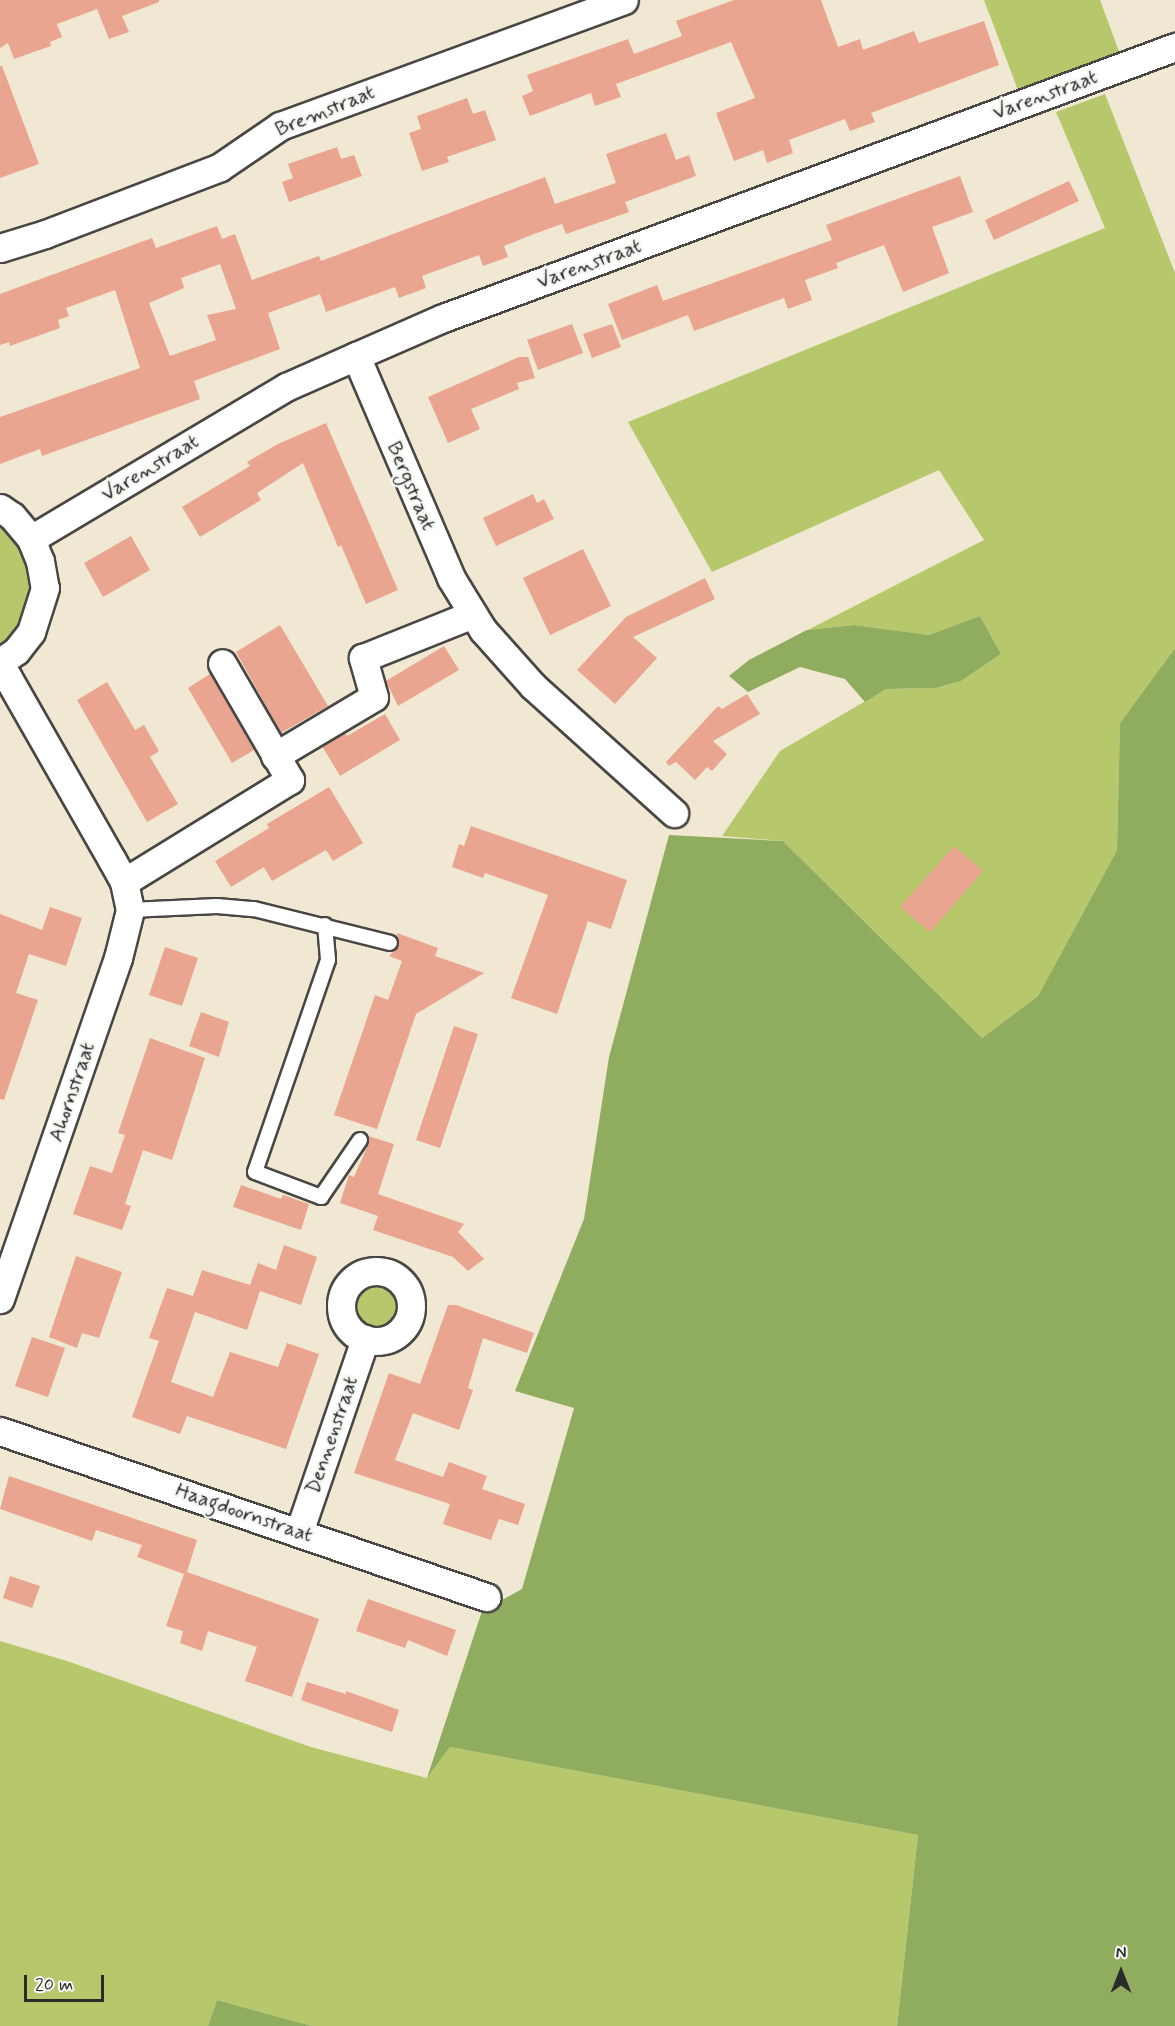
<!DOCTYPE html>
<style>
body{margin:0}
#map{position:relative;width:1175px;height:2026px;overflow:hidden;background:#f0e8d3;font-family:Mynerve,sans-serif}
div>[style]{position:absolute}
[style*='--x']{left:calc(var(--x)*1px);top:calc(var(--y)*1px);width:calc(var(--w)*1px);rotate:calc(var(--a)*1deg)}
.green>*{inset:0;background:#b6c86b}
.round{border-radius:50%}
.forest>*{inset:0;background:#90ac5f}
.building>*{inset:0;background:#e9a58f}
.roads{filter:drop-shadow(2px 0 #494744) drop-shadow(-2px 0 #494744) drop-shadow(0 2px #494744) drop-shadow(0 -2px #494744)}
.lane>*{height:14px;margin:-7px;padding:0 7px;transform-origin:7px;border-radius:7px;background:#fff}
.street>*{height:27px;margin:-13.5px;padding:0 13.5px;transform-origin:13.5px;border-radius:13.5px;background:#fff}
.street>.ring{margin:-13.5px;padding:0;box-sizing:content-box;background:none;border:27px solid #fff;border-radius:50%}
span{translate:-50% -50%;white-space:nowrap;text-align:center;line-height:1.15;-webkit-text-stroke:5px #f6f6f2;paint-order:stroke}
.street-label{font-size:21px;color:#2b2b2b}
.north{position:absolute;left:1091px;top:1942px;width:60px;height:60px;-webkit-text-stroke:4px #f6f6f2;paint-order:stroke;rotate:0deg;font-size:16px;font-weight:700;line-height:24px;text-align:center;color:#2b2b2b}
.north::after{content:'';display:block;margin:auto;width:21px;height:27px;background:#2b2b2b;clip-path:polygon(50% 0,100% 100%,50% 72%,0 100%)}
.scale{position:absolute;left:24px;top:1975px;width:80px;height:27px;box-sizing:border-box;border:3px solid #2b2b2b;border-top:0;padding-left:8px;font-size:18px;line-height:21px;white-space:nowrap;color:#2b2b2b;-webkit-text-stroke:4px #f6f6f2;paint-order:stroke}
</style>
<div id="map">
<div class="green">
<div style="clip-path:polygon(984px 0,1100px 0,1120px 54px,1019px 93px)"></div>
<div style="clip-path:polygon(1105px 94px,1175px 273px,1175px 648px,1120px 723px,1117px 850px,1038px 996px,982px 1038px,783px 841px,722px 836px,780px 751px,886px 689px,936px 688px,961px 681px,1001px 654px,980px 616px,929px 635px,854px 625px,807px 630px,749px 660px,984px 540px,939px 470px,712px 572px,628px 422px,1105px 228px,1056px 112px)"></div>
<div style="clip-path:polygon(0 522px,24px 552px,32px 589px,22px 626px,0 650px)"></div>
<div class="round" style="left:355px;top:1283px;width:44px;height:44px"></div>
<div style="clip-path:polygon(0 1641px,67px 1661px,311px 1747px,427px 1778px,450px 1747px,918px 1835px,897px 2026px,312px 2026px,217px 2000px,208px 2026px,0 2026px)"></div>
</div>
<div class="forest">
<div style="clip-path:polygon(980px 616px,1001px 654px,961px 681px,936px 688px,886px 689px,865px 702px,845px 679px,800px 667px,748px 692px,729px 676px,749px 660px,807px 630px,854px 625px,929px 635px)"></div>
<div style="clip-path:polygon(1175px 648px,1175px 2026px,897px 2026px,918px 1835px,450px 1747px,427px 1778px,482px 1611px,522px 1589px,574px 1408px,515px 1391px,584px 1219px,609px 1057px,669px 835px,783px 841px,982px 1038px,1038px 996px,1117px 850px,1120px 723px)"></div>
<div style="clip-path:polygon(217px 2000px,312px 2026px,208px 2026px)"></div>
</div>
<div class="building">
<div style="clip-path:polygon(0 0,159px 0,159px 2px,122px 16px,129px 32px,109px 39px,97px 9px,57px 24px,62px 37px,50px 42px,51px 46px,14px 59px,8px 43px,0 48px)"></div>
<div style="clip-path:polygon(734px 0,821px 0,838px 47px,860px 39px,863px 50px,914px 31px,919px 43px,984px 21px,999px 65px,871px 113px,875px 122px,850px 131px,845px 119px,789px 140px,793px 153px,767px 163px,763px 150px,734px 161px,716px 113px,755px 98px,731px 42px,616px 84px,621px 97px,595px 106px,591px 93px,530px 116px,522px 96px,533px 91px,527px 75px,628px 39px,634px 54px,682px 36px,676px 21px)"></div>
<div style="clip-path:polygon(0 66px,2px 66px,39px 164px,0 178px)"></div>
<div style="clip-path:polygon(467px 98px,473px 114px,485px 110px,496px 140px,447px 157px,449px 162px,422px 171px,409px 133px,421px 129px,417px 116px)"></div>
<div style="clip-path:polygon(evenodd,666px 133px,676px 160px,689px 155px,696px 176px,625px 202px,629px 212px,566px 234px,562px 224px,534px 234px,504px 246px,508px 257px,483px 266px,479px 255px,422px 276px,426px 288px,399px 298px,395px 287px,326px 312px,320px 294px,268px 313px,280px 349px,194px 381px,200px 399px,42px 456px,40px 449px,0 464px,0 417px,140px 368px,115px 290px,66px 308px,69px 316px,58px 320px,60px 328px,10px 346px,9px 342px,0 345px,0 294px,152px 238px,156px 248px,217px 226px,222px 239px,235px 234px,252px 280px,319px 256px,321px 261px,545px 177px,555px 204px,616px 183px,606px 154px,666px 133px,220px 264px,236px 309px,207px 315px,216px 340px,170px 356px,149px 303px,184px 288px,181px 278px,220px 264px)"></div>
<div style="clip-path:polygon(337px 147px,341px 159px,354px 155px,362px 176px,289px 202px,282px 182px,293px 178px,288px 164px)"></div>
<div style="clip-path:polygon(960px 176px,973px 212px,932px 227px,949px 273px,903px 292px,884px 245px,836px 263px,838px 268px,805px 280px,812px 300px,788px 309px,784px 298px,694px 331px,688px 315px,622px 340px,608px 304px,657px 285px,663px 301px,832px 240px,826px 225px)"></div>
<div style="clip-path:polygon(1069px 181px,1079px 201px,994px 240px,985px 220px)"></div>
<div style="clip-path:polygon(572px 324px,583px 353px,538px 370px,527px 340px)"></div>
<div style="clip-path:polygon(612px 324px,621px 347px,592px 358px,583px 334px)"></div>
<div style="clip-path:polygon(519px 357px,528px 357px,535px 378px,517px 383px,519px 389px,471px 409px,480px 429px,448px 443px,428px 397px)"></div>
<div style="clip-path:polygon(326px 423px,398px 590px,366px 604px,341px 545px,338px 547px,303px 463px,257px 493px,261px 500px,200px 537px,182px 507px,250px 466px,247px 462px,278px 444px)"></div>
<div style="clip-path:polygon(533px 494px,537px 503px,544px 499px,554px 519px,496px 546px,483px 518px)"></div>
<div style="clip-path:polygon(131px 536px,150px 570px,103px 597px,84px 563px)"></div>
<div style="clip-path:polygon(583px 549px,611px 606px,550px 635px,523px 578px)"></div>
<div style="clip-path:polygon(705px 578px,715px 599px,633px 637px,657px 658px,615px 704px,577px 670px,626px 617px)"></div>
<div style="clip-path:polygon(280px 625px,328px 706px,281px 733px,236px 652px)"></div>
<div style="clip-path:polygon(444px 646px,459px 670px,398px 706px,386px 681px)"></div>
<div style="clip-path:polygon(210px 674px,254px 750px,232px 763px,188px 688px)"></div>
<div style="clip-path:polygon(107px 682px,135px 730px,144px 725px,159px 751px,150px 757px,178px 804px,147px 822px,77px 700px)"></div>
<div style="clip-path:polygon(747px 694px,760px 714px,713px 741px,727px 754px,712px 771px,707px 767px,695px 780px,676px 762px,669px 766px,666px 762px,718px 706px,722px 709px)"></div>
<div style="clip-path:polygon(385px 714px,400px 740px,340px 776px,322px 746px,345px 733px,347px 736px)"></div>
<div style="clip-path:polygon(329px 787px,363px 843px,333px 861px,326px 850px,272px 881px,264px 867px,231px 887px,215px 861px,269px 828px,267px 824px)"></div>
<div style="clip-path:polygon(471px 826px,627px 880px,611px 929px,588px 921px,557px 1014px,511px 998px,548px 895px,485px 873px,483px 878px,452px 867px,459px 844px,464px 846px)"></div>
<div style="clip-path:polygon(954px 846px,983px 871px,930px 932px,900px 907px)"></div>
<div style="clip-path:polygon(50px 907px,82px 918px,66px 966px,29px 954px,16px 993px,38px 1000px,4px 1100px,0 1099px,0 914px,42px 930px)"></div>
<div style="clip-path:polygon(397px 933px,438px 948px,435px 956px,484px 973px,416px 1014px,377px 1129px,334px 1115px,375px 995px,388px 1000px,402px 961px,389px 956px,399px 946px)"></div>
<div style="clip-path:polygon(165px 947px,198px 958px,182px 1006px,149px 995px)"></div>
<div style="clip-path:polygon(201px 1012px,229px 1022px,219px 1057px,189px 1046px)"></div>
<div style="clip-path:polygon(454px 1026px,478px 1034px,440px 1148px,416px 1140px)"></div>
<div style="clip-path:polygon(150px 1038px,205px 1058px,172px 1160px,143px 1150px,125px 1204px,131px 1206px,122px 1230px,73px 1214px,90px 1166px,112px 1173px,125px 1135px,118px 1133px)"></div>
<div style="clip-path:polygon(368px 1136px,394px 1144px,378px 1194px,464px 1224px,458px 1232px,484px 1259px,468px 1271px,453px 1257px,373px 1230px,378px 1216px,340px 1203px,349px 1175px,354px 1177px,368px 1145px)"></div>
<div style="clip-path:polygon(241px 1185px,281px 1199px,283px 1195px,309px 1204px,301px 1230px,233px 1207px)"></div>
<div style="clip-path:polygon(284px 1245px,317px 1257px,301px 1305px,260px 1291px,247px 1330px,195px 1312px,171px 1382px,213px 1397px,230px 1352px,278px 1367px,287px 1343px,319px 1354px,286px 1449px,187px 1416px,180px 1434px,132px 1417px,159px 1341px,149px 1338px,167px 1288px,193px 1296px,202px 1270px,250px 1285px,258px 1263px,276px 1270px)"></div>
<div style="clip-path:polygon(76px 1256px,122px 1272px,99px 1338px,82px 1333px,77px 1348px,49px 1337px)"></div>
<div style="clip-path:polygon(448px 1305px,456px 1305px,534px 1333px,527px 1353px,483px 1338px,468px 1388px,473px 1390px,459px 1430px,413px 1413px,395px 1460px,443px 1477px,449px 1462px,487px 1476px,482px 1489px,525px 1504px,518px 1525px,499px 1519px,491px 1540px,443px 1524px,450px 1504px,354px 1473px,389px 1373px,420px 1384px)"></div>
<div style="clip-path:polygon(32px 1337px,65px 1348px,48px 1397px,15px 1386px)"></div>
<div style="clip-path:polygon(9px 1476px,197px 1540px,187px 1572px,319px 1619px,292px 1697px,245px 1681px,257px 1647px,208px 1631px,202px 1651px,180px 1643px,183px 1631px,166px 1626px,184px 1574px,137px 1557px,142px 1545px,96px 1530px,92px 1541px,0 1509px)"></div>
<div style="clip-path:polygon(10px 1576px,40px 1586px,32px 1608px,3px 1598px)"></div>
<div style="clip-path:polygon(368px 1599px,456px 1630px,447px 1656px,408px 1640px,405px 1648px,356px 1631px)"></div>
<div style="clip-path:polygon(307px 1682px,346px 1694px,346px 1691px,399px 1710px,392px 1732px,301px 1700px)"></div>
</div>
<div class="roads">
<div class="lane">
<div style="--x:130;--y:910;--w:87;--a:-2.6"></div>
<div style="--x:217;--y:906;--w:37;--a:5"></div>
<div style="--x:254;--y:909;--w:140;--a:14"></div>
<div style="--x:325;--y:925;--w:35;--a:85"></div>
<div style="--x:328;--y:960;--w:224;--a:109"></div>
<div style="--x:255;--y:1172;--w:71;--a:20.7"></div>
<div style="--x:321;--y:1197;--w:69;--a:-55.6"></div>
</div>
<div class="street">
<div style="--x:0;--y:248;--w:47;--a:-17.3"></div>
<div style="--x:45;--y:234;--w:187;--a:-20.9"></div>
<div style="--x:220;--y:167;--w:73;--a:-34.3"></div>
<div style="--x:280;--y:126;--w:366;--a:-20.1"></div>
<div style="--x:356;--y:356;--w:241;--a:66.8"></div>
<div style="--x:451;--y:578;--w:61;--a:58.4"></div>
<div style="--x:483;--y:630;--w:75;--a:48.2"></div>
<div style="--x:533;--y:686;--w:190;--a:42"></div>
<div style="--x:0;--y:508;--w:14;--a:34"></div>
<div style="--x:12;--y:516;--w:30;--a:50"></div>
<div style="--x:31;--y:539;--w:24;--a:68"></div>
<div style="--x:40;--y:561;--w:27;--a:80"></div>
<div style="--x:45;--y:588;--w:46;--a:107.7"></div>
<div style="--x:31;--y:632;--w:24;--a:128"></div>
<div style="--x:16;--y:651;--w:19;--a:145"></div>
<div style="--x:31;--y:539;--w:297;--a:-30.8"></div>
<div style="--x:286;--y:387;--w:77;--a:-23.9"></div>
<div style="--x:356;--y:356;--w:95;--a:-23.6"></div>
<div style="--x:443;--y:318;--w:781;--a:-20.32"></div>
<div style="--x:0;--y:668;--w:11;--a:49"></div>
<div style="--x:7;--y:676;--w:212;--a:60.3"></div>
<div style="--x:112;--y:860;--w:25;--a:61"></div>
<div style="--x:124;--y:882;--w:29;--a:78"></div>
<div style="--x:130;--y:910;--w:49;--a:104"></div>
<div style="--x:118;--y:958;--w:361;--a:109.1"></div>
<div style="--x:275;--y:756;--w:115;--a:-30.8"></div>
<div style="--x:374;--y:697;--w:41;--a:-105.8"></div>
<div style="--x:363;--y:658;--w:118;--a:-21.8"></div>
<div style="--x:124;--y:882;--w:195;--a:-31.6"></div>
<div style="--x:290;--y:780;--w:135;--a:-120.2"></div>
<div class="ring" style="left:341px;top:1271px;width:43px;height:43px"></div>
<div style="--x:0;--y:1431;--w:514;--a:18.86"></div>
<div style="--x:299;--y:1532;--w:204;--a:-71.1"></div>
</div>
</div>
<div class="street-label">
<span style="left:1045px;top:95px;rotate:-20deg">Varenstraat</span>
<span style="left:325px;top:111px;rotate:-22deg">Bremstraat</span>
<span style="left:589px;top:264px;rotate:-20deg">Varenstraat</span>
<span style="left:150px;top:468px;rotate:-31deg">Varenstraat</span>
<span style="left:411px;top:486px;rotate:67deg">Bergstraat</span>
<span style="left:72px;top:1092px;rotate:-71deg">Ahornstraat</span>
<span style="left:332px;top:1435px;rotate:-71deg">Dennenstraat</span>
<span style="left:244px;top:1513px;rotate:19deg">Haagdoornstraat</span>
</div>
<div class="north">N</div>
<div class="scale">20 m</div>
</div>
